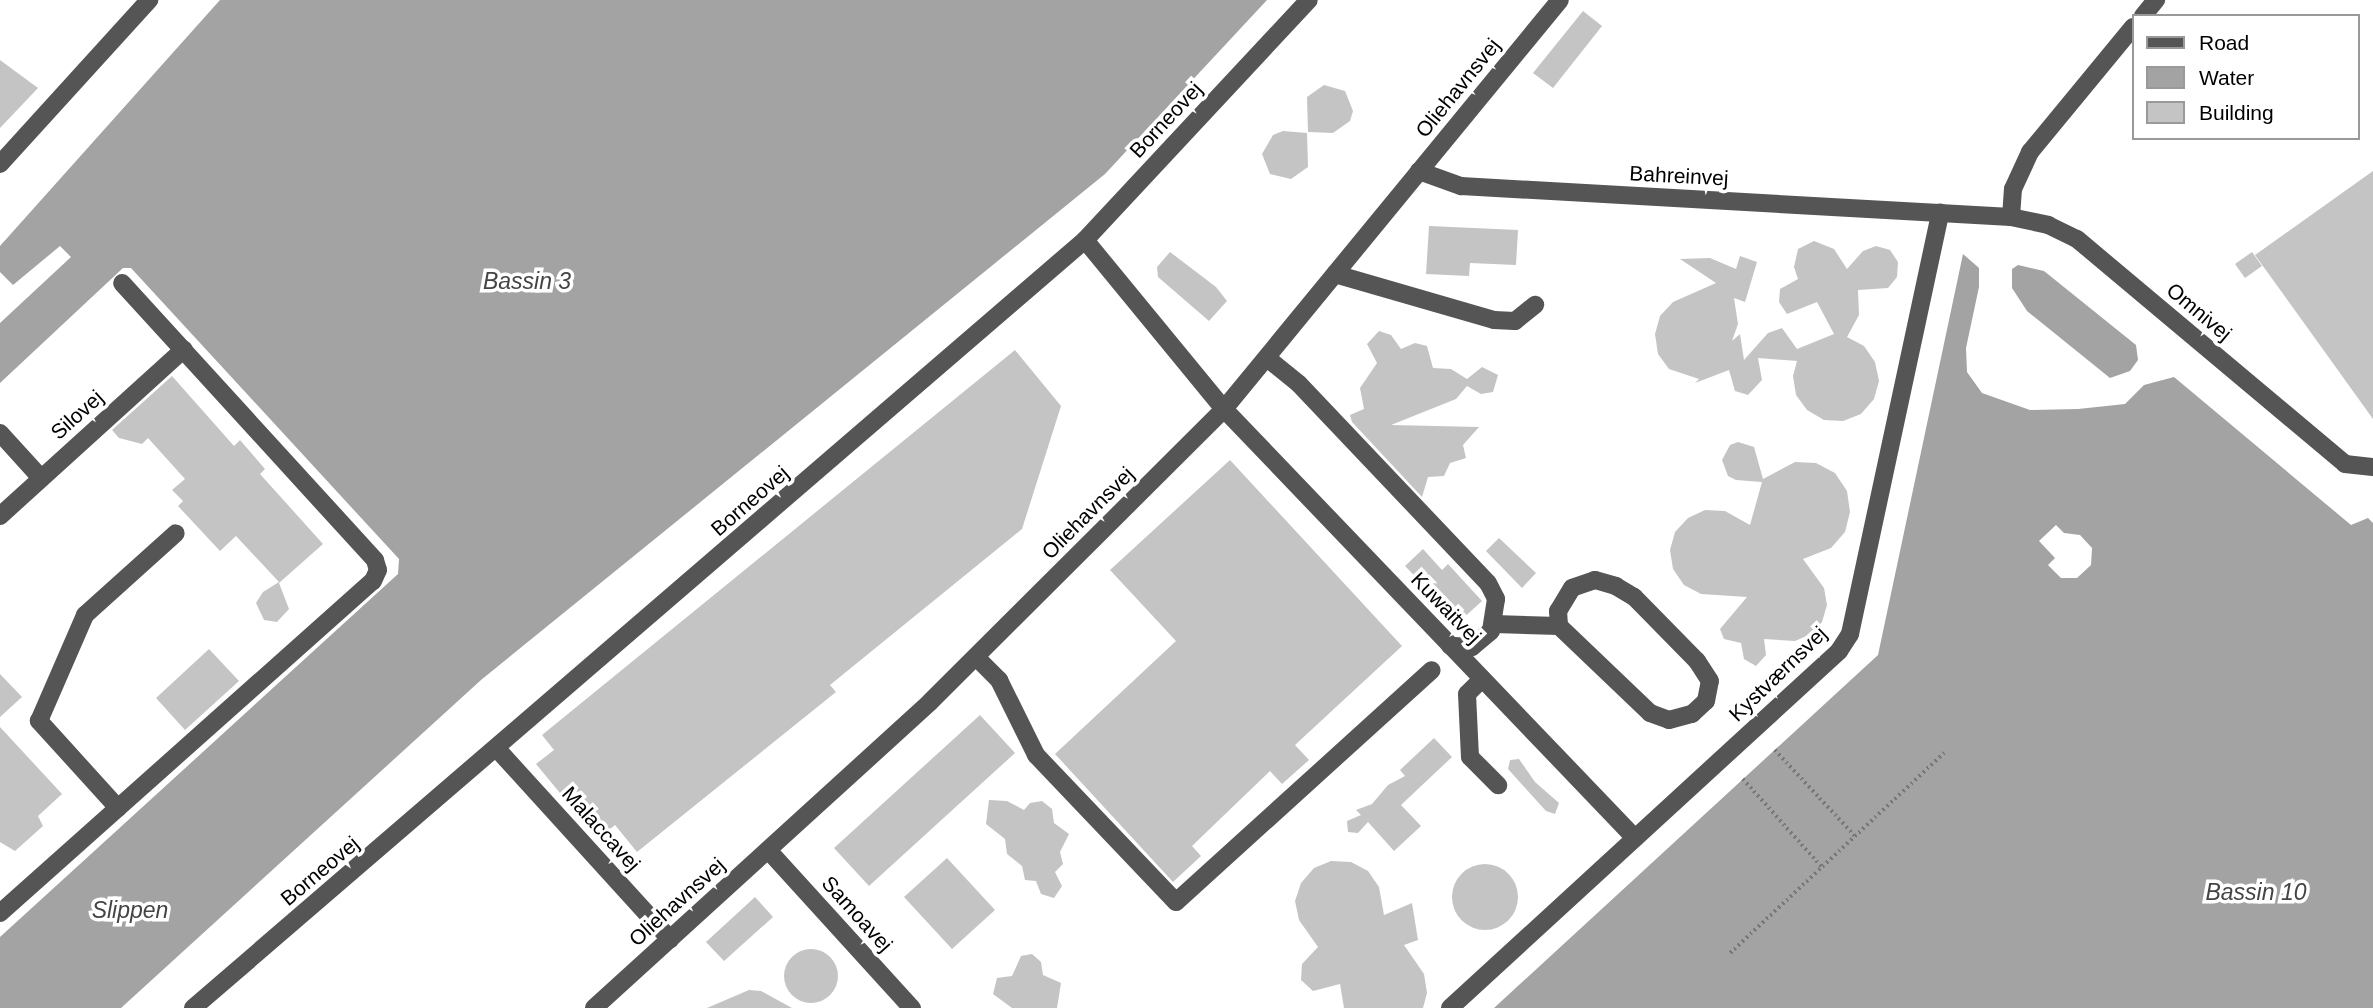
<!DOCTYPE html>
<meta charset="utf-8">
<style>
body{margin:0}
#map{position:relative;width:2373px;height:1008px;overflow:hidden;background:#fff;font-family:Arial,sans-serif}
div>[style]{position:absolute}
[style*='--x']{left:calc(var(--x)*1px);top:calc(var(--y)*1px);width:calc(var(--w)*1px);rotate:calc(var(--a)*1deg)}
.water>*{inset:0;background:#a3a3a3}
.building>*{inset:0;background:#c4c4c4}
.round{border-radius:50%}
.path>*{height:3.5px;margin-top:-1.75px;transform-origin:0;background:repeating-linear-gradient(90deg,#777 0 2px,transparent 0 5.5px)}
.minor>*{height:18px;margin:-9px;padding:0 9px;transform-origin:9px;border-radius:9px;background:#555}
span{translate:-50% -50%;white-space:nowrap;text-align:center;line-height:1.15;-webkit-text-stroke:7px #fff;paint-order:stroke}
.street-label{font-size:21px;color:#000}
.water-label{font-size:23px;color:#444;font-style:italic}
.legend{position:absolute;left:2132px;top:14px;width:228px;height:126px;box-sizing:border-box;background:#fff;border:2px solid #999;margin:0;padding:9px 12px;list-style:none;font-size:21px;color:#000}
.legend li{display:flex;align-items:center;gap:14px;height:35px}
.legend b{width:35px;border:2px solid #999}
</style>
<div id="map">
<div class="water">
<div style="clip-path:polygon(220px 0,1267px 0,1105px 174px,481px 680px,121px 1008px,0 1008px,0 937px,398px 574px,399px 559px,131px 268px,123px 268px,0 383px,0 323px,71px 257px,60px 246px,13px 285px,0 272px,0 246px)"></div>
<div style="clip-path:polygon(evenodd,1963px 254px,1979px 268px,1979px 287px,1966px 348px,1967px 372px,1982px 393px,2030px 410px,2078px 409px,2125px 404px,2144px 385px,2174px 377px,2351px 525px,2368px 518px,2373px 523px,2373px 1008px,1494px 1008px,1878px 655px,1963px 254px,2056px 525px,2064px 533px,2080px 535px,2092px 548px,2091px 565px,2077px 578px,2061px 578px,2048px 565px,2055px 558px,2039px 541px,2056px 525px)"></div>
<div style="clip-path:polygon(2018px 265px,2044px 271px,2136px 345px,2138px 360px,2130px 371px,2110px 378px,2027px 311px,2012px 288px,2012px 269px)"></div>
</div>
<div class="building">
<div style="clip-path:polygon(1583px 11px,1602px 26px,1553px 88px,1533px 73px)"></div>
<div style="clip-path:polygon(0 60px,38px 88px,0 128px)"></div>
<div style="clip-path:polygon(1324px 85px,1345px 91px,1353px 111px,1350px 121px,1333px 133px,1308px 132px,1307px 97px)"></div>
<div style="clip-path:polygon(1283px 131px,1307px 133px,1308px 167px,1291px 179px,1270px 174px,1262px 154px,1273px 135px)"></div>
<div style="clip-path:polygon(2373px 171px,2373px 419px,2255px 255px)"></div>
<div style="clip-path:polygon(1429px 226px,1518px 230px,1516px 265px,1470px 263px,1469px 276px,1426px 274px)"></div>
<div style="clip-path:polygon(1814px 241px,1834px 249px,1847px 269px,1863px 251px,1876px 246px,1890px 250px,1898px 262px,1897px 277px,1888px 288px,1858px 290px,1859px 315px,1847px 337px,1864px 346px,1875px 362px,1879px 381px,1874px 399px,1861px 414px,1843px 421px,1824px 420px,1807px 410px,1796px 395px,1793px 376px,1797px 361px,1758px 358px,1762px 380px,1748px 395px,1735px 391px,1729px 370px,1695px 383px,1699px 379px,1669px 369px,1658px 354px,1655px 334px,1660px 316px,1673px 302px,1716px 283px,1680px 259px,1710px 258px,1736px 269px,1740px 256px,1757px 262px,1745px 302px,1734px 298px,1738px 324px,1732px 341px,1740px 334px,1744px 360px,1768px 333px,1782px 328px,1797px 349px,1834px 334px,1817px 302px,1787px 314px,1779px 302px,1780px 289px,1798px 279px,1794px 267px,1798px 249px)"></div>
<div style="clip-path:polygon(1170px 252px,1216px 287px,1227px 301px,1209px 321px,1158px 277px,1157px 267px)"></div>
<div style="clip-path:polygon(2252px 252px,2262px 266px,2245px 278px,2235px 264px)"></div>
<div style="clip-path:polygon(1379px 331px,1391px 335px,1401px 349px,1415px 343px,1427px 346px,1433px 368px,1451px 369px,1467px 379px,1482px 367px,1498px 375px,1493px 392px,1481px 394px,1467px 386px,1456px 399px,1391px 425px,1479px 427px,1463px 445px,1466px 458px,1450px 463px,1444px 476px,1428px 477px,1422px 497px,1352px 422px,1350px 415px,1364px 409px,1360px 388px,1377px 363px,1367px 344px)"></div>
<div style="clip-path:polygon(1015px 350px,1061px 406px,1022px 529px,830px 685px,836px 692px,637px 852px,615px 825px,598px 839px,536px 764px,554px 750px,542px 735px)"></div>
<div style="clip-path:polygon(172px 376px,234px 446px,240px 440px,265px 469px,260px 474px,323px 544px,279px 583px,289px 609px,277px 622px,264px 620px,256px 603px,263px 592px,279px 582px,236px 536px,220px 551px,178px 506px,183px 501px,172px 490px,185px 479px,148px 438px,142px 444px,119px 438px,112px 430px)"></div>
<div style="clip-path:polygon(1738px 442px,1754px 447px,1763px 479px,1795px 462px,1816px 463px,1835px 473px,1847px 491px,1850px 512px,1845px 532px,1831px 548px,1803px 559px,1824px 588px,1827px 605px,1822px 622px,1811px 634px,1795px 641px,1764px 639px,1766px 655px,1756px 666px,1744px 659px,1741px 643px,1724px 639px,1720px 629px,1747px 597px,1701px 594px,1684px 585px,1673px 569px,1670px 550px,1675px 532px,1688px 518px,1705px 510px,1725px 511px,1750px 525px,1762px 482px,1736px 480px,1728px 476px,1722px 460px,1730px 445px)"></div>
<div style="clip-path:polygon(1230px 460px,1402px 646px,1295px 745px,1309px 760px,1282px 784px,1270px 771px,1192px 846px,1201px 856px,1173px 882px,1055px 754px,1176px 641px,1110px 570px)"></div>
<div style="clip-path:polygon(1499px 538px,1536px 573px,1522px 588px,1486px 551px)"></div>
<div style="clip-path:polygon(1423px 549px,1442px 570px,1448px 564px,1482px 601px,1459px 622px,1405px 566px)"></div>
<div style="clip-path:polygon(209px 649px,239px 681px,185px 730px,156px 698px)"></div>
<div style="clip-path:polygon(0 674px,22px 697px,0 717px)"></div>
<div style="clip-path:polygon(980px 715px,1015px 753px,869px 886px,834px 848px)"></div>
<div style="clip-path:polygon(0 727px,62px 794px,38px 816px,43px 826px,15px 851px,0 842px)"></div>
<div style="clip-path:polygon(1434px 738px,1452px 757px,1401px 805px,1421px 826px,1394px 851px,1368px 822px,1358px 833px,1348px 832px,1347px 821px,1361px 815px,1356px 810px,1372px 804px,1388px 785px,1405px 776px,1400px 770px)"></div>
<div style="clip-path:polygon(1519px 759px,1535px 782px,1559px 803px,1555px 814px,1546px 811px,1508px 769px,1510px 760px)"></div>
<div style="clip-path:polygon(989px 800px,1007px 801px,1024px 810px,1030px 803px,1042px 801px,1052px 809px,1054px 823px,1069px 834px,1060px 852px,1063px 864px,1055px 872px,1062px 886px,1054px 898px,1041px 894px,1036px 881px,1025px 880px,1022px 866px,1007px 854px,1005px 839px,986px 824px)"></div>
<div style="clip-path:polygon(947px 858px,995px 910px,952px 949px,904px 897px)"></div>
<div style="clip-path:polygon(1331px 861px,1351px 862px,1368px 871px,1379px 887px,1384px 915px,1412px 903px,1418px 940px,1404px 945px,1424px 974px,1427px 993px,1423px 1008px,1344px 1008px,1340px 984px,1313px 991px,1301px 980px,1302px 964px,1318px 947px,1299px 920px,1295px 901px,1301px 883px,1314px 868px)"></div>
<div class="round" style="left:1452px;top:864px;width:66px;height:66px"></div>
<div style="clip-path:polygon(755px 897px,773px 917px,724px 961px,706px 942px)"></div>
<div class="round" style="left:784px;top:949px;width:54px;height:54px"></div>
<div style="clip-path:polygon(1032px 954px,1041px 962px,1043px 975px,1061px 983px,1057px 1008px,1012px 1008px,993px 994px,997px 978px,1012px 976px,1021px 956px)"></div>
<div style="clip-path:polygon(749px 990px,761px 991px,792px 1008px,707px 1008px)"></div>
</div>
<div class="path">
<div style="--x:1775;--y:750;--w:117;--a:47.1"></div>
<div style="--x:1743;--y:779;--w:118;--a:48.1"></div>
<div style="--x:1730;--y:953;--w:293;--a:-43.1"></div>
</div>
<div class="minor">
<div style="--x:2143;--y:16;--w:21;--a:-51"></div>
<div style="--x:0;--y:164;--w:222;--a:-47.7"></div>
<div style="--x:1419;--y:171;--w:45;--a:19.7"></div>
<div style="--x:1461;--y:186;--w:551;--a:3.23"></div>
<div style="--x:2011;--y:217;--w:38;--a:12"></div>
<div style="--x:2048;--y:225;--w:32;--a:26"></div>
<div style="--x:2077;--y:239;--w:350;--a:40"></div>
<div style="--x:2345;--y:464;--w:28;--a:6"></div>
<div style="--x:2011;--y:217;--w:28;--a:-86"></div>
<div style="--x:2013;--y:189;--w:41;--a:-65.3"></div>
<div style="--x:2030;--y:152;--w:162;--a:-50.5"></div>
<div style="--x:1085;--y:240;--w:219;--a:50.6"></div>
<div style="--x:1224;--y:409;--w:594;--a:46.23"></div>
<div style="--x:1335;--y:274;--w:166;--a:16.1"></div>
<div style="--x:1494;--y:320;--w:21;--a:3"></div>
<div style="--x:1515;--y:321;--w:26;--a:-39"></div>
<div style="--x:1267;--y:358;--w:41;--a:39.1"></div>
<div style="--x:1299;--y:384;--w:274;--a:46.5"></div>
<div style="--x:1488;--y:583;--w:18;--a:63"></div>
<div style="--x:1496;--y:599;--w:32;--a:99"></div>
<div style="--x:1491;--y:631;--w:25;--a:140"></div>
<div style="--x:1472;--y:647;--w:22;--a:-177"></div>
<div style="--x:0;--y:433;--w:61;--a:47.7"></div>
<div style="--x:0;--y:516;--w:248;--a:-42.2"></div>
<div style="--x:1494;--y:624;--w:65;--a:1.8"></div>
<div style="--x:1559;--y:626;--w:126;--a:43.7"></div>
<div style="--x:1650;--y:713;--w:20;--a:20"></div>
<div style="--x:1669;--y:720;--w:24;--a:-15"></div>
<div style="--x:1692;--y:714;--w:19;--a:-43"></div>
<div style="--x:1706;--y:701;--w:20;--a:-79"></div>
<div style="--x:1710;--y:681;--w:24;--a:-123"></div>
<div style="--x:1697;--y:661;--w:90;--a:-134.5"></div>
<div style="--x:1634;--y:597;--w:21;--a:-149"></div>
<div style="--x:1616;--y:586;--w:22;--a:-164"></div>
<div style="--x:1595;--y:580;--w:24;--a:161"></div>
<div style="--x:1572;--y:588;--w:27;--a:121"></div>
<div style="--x:1558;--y:611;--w:15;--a:86"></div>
<div style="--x:976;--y:657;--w:33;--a:45"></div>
<div style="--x:999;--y:680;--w:84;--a:63.7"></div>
<div style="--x:1036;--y:755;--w:203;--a:46.4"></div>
<div style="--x:1176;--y:902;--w:345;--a:-42.2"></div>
<div style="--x:1482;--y:679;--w:21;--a:135"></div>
<div style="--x:1467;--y:694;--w:63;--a:87.3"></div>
<div style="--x:1470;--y:757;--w:40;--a:45"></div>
<div style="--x:498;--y:750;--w:256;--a:47.7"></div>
<div style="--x:118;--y:808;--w:118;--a:-132.2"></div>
<div style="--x:39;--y:721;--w:116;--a:-66.5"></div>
<div style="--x:85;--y:615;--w:122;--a:-42"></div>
<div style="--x:768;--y:850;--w:214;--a:47.7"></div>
<div style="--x:0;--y:913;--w:499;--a:-41.7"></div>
<div style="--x:373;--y:581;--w:12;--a:-66"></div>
<div style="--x:378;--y:570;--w:10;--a:-107"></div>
<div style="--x:375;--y:560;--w:375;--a:-132.4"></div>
<div style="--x:193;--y:1008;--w:1177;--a:-40.73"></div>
<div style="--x:1085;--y:240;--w:328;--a:-47"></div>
<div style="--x:594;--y:1008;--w:454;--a:-42.3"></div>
<div style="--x:930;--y:702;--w:415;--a:-44.9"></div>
<div style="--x:1224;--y:409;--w:529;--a:-50.6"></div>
<div style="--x:1450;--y:1008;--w:528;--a:-42.54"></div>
<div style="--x:1839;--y:651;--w:20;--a:-57"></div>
<div style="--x:1850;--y:634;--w:431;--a:-77.9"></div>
</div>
<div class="street-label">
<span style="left:1458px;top:88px;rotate:-51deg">Oliehavnsvej</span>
<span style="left:1166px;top:120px;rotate:-47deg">Borneovej</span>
<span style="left:1679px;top:176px;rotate:3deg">Bahreinvej</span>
<span style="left:2199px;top:312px;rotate:40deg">Omnivej</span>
<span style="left:77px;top:415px;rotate:-42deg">Silovej</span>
<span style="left:750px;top:501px;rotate:-41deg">Borneovej</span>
<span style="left:1088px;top:513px;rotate:-45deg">Oliehavnsvej</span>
<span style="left:1446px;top:608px;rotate:46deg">Kuwaitvej</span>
<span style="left:1778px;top:674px;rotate:-44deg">Kystværnsvej</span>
<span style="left:601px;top:829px;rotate:48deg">Malaccavej</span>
<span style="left:320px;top:871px;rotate:-40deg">Borneovej</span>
<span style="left:677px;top:902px;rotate:-42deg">Oliehavnsvej</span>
<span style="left:857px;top:914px;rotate:48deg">Samoavej</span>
</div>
<div class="water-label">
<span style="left:527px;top:281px">Bassin 3</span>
<span style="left:2256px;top:892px">Bassin 10</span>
<span style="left:130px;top:910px">Slippen</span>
</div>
<ul class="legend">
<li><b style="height:9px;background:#555"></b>Road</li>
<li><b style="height:19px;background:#a3a3a3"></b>Water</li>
<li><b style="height:19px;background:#c4c4c4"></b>Building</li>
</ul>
</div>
